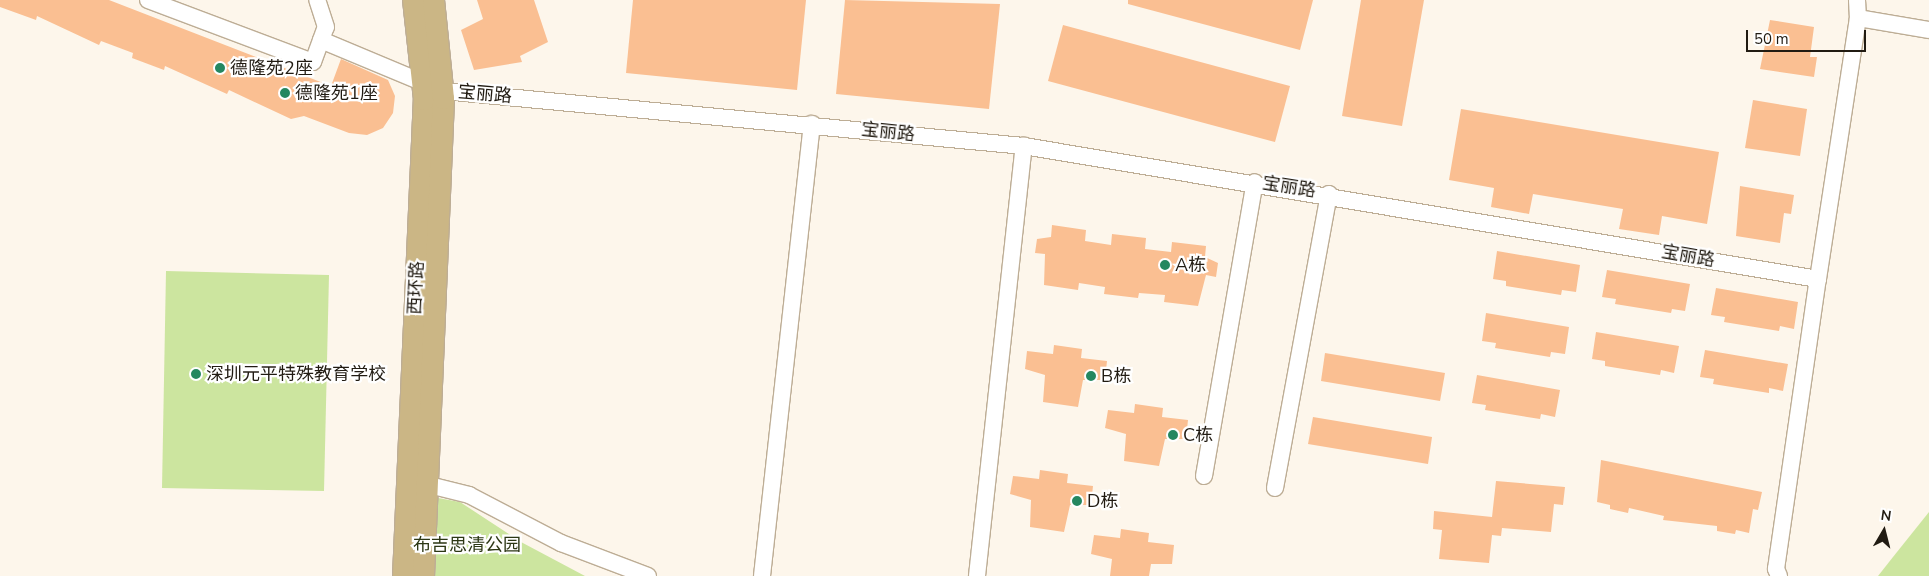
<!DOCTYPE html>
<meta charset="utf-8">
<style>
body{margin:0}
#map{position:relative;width:1929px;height:576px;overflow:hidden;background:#fdf6eb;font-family:"Nunito Sans","Noto Sans SC",sans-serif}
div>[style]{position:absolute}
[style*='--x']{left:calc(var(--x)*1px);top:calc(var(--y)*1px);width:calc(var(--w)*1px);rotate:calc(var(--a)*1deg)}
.green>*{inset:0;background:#cce59f}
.building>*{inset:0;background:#fabf92}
.roads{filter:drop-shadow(1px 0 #bdad95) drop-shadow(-1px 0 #bdad95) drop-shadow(0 1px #bdad95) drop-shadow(0 -1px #bdad95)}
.minor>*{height:16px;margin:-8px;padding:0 8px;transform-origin:8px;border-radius:8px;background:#fff}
.major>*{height:21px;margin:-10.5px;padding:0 10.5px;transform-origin:10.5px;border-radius:10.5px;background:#cbb685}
.dots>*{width:14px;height:14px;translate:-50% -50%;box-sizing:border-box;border:2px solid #fff;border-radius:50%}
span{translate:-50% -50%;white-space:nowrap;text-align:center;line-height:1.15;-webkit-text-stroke:4.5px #fff;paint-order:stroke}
.poi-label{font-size:18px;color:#211b12}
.left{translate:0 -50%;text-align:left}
.street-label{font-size:18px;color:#211b12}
.park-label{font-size:18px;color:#2c3714}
.north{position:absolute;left:1859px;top:506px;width:50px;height:50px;-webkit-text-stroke:4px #fff;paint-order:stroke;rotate:8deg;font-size:14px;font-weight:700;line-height:20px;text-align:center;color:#211b12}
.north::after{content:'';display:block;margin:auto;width:18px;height:22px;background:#211b12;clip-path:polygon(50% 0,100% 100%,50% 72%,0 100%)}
.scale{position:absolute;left:1746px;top:30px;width:120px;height:22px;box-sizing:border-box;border:2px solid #211b12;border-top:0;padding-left:6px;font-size:15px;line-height:18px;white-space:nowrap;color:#211b12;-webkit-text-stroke:4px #fff;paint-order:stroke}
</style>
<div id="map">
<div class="green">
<div style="clip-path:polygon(166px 271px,329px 275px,324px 491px,162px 488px)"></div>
<div style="clip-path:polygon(438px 498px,460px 502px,521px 542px,585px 576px,435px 576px)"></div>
<div style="clip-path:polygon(1929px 512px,1929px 576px,1878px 576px,1893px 557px)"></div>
</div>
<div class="building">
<div style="clip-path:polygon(0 0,109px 0,331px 86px,341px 59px,388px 80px,395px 96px,393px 113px,383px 128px,367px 135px,349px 133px,304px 116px,291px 119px,229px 90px,227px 94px,165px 66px,164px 70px,132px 58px,133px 53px,101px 41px,99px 45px,37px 16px,36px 20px,0 7px)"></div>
<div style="clip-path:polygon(477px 0,534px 0,548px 42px,520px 56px,522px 62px,474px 70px,461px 30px,483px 19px)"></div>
<div style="clip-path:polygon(633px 0,806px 0,797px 90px,626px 73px)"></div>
<div style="clip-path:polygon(845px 0,1000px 4px,989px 109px,836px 94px)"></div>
<div style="clip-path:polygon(1128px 0,1313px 0,1300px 50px,1128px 4px)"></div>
<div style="clip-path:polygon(1361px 0,1424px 0,1402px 126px,1342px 116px)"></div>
<div style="clip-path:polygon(1770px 20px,1814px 27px,1810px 57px,1817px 57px,1814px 77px,1760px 69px)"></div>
<div style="clip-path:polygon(1063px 25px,1290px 86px,1275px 142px,1048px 81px)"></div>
<div style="clip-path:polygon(1753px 100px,1807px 109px,1800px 156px,1745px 148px)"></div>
<div style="clip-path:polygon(1461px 109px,1719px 152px,1707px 224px,1662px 216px,1659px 235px,1619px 229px,1623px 209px,1533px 194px,1529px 214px,1491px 207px,1494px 188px,1449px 180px)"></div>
<div style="clip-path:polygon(1740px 186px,1794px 195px,1791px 214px,1784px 213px,1780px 243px,1736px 236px)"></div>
<div style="clip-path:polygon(1052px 225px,1086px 230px,1085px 241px,1111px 245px,1112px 234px,1146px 238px,1145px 249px,1171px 252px,1172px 242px,1206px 246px,1205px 257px,1218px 263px,1216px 277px,1206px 275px,1198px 306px,1164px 302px,1165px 295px,1139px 293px,1138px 298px,1104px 294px,1105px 287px,1079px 283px,1078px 290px,1044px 285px,1045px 254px,1035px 253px,1037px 239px,1051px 237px)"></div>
<div style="clip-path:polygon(1497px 251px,1580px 265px,1576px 292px,1562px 290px,1561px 295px,1506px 286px,1506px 281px,1493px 279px)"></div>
<div style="clip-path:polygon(1607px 270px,1690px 284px,1685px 311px,1672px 309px,1671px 313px,1615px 304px,1616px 299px,1602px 297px)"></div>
<div style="clip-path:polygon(1716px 288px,1798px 302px,1794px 329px,1780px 326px,1779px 331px,1724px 322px,1725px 317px,1711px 315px)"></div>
<div style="clip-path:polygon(1486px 313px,1569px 327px,1565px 354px,1551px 352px,1550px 357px,1495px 348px,1496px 343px,1482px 341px)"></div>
<div style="clip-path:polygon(1596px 332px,1679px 346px,1674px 373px,1661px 370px,1660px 375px,1605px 366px,1605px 361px,1592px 359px)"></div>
<div style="clip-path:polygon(1054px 345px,1082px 349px,1081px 358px,1107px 361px,1105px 380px,1083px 380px,1078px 407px,1043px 402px,1045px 375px,1025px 369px,1027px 351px,1053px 354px)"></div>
<div style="clip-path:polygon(1705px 350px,1788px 364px,1783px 391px,1769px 388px,1769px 393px,1713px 384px,1714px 379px,1700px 377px)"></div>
<div style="clip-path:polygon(1325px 353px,1445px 373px,1440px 401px,1321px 381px)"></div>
<div style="clip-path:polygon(1477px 375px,1560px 390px,1555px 417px,1541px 414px,1540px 419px,1485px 410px,1486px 405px,1472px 403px)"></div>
<div style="clip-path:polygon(1135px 404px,1163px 408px,1162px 417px,1188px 420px,1186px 439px,1165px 439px,1159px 466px,1124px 461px,1126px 434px,1105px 428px,1108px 410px,1134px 413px)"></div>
<div style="clip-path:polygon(1313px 417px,1432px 437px,1428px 464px,1308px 444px)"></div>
<div style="clip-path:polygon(1601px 460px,1762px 492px,1758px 510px,1753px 509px,1749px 533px,1736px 530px,1735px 534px,1717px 531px,1717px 526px,1663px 520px,1664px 516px,1629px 508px,1628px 513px,1610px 509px,1610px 505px,1597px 502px)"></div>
<div style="clip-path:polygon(1040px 470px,1068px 474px,1067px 483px,1093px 486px,1091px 505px,1070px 505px,1064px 532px,1030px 527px,1031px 500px,1010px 494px,1013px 476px,1039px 479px)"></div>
<div style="clip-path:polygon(1496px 481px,1565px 487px,1563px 505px,1554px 504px,1551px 532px,1502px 528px,1501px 536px,1492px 535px,1489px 563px,1439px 559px,1442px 530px,1433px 529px,1434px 511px,1492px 517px)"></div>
<div style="clip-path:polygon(1121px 529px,1149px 533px,1148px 542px,1174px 545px,1172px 564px,1151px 564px,1149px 576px,1110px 576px,1112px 559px,1091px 554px,1094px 535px,1120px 538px)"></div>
</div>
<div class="roads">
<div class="minor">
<div style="--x:148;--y:0;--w:176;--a:20.6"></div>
<div style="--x:313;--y:62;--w:37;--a:-70"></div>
<div style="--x:326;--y:27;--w:28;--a:-108"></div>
<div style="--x:1857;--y:0;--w:18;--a:87"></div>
<div style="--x:321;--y:40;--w:132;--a:22.7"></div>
<div style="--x:443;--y:91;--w:584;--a:5.41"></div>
<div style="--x:1024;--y:146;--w:805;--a:9.51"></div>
<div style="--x:1818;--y:279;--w:264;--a:-81.3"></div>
<div style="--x:1858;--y:18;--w:72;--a:9.6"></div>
<div style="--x:1204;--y:476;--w:298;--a:-80.2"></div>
<div style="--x:417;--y:482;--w:54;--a:14"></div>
<div style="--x:469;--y:495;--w:104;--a:27.6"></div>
<div style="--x:561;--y:543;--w:93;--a:20.8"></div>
<div style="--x:1275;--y:488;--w:299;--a:-79.6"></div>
<div style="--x:762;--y:576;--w:455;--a:-83.7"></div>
<div style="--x:977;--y:576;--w:433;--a:-83.8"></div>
<div style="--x:1779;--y:576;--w:8;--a:-113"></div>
<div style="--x:1776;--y:569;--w:293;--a:-81.8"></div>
</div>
<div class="major">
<div style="--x:403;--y:576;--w:477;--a:-87.5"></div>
<div style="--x:424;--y:99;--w:100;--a:-96.3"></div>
<div style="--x:423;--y:576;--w:478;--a:-87.6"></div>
<div style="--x:443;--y:98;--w:99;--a:-95.8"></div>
</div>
</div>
<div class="dots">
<div style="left:220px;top:68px;background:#258760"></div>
<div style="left:285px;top:93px;background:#258760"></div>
<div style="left:1165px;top:265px;background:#258760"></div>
<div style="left:196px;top:374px;background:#258760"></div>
<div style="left:1091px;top:376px;background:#258760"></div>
<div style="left:1173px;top:435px;background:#258760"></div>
<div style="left:1077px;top:501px;background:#258760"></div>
</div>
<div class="poi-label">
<span class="left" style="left:230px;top:68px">德隆苑2座</span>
<span class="left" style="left:295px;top:93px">德隆苑1座</span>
<span class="left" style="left:1175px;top:265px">A栋</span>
<span class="left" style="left:206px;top:374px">深圳元平特殊教育学校</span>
<span class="left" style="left:1101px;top:376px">B栋</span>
<span class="left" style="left:1183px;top:435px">C栋</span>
<span class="left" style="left:1087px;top:501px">D栋</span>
</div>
<div class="street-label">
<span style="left:485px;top:94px;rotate:5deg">宝丽路</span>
<span style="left:888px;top:132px;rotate:6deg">宝丽路</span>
<span style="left:1289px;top:187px;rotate:9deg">宝丽路</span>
<span style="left:1688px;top:256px;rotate:10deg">宝丽路</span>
<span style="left:416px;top:288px;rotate:-87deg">西环路</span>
</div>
<div class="park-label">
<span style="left:467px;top:545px">布吉思清公园</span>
</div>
<div class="north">N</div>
<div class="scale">50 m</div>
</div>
